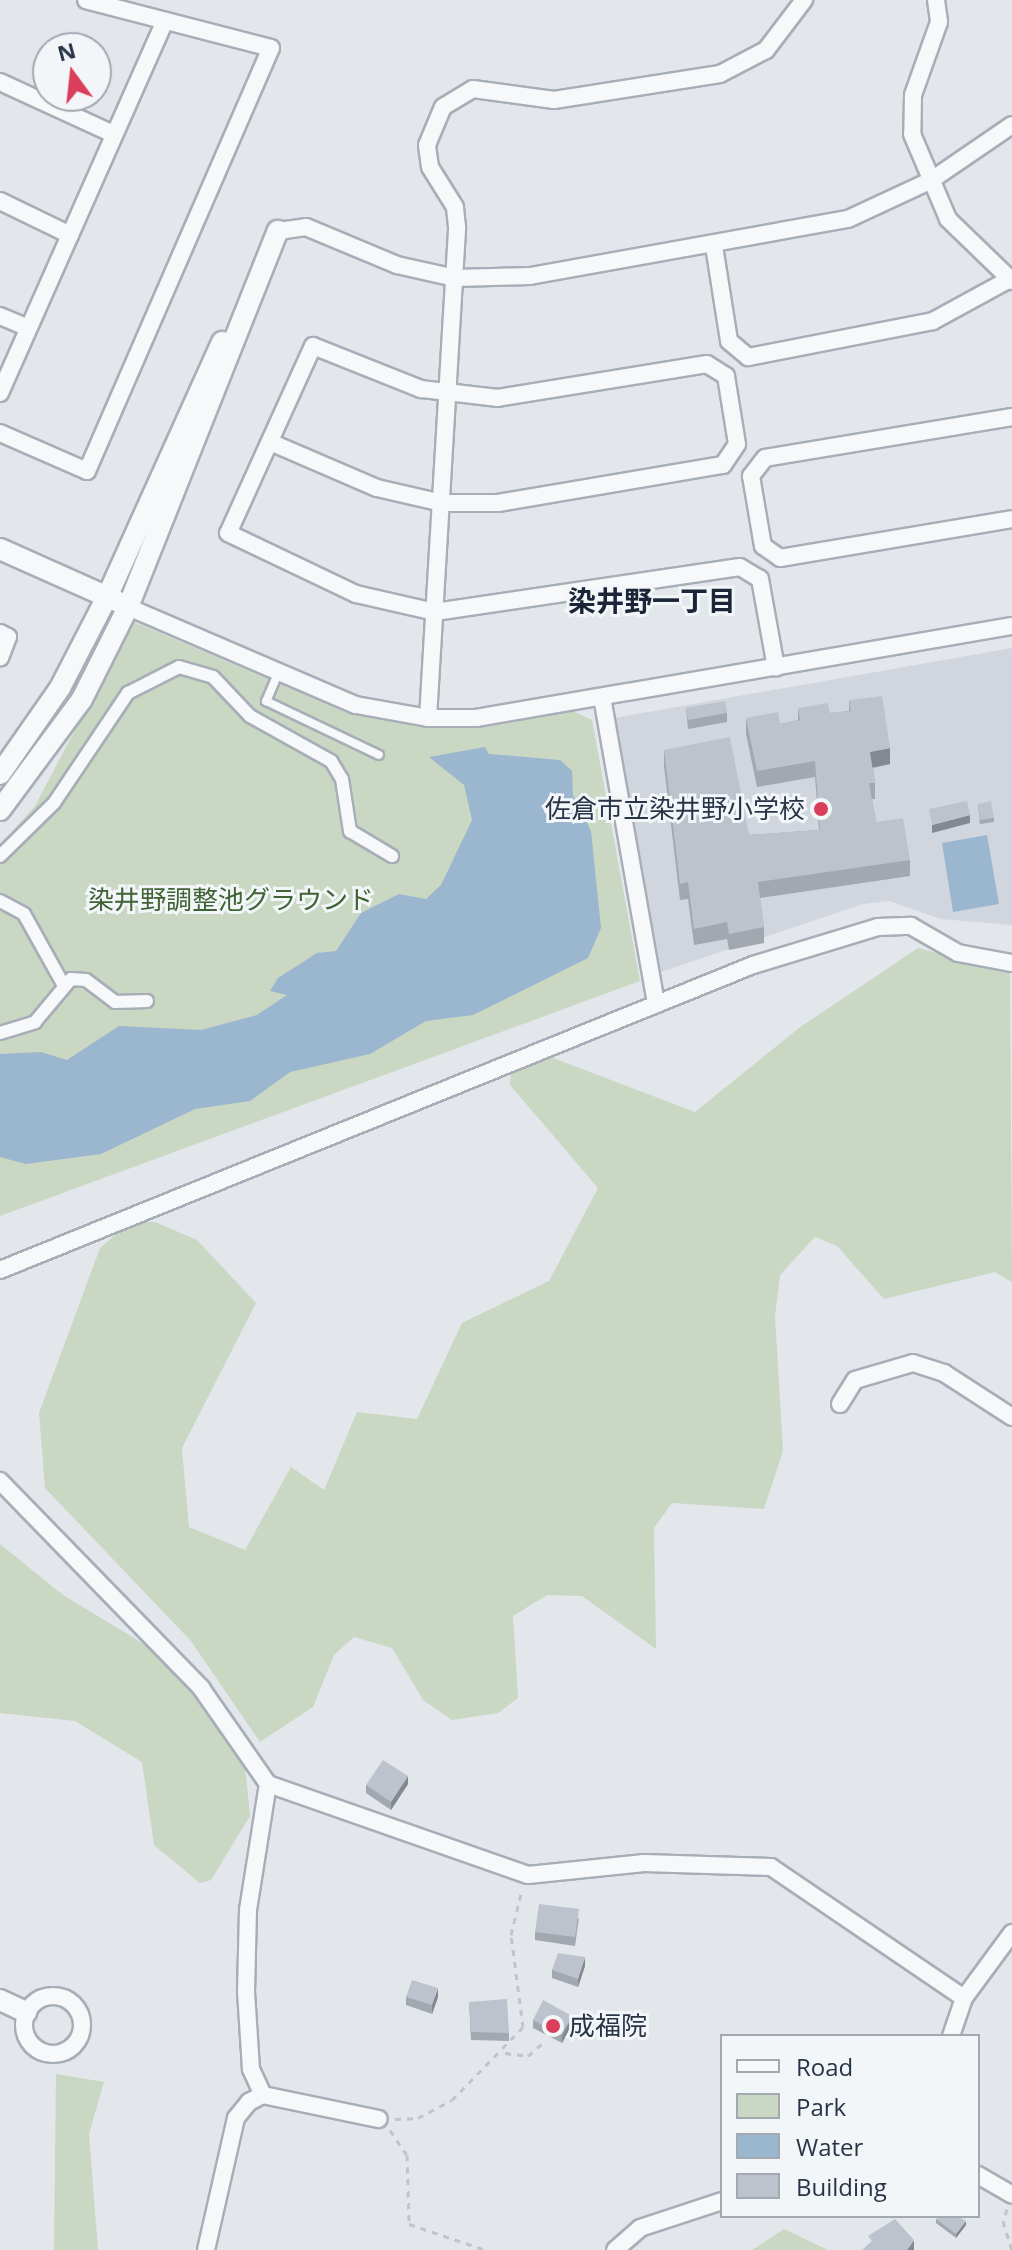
<!DOCTYPE html>
<meta charset="utf-8">
<style>
body{margin:0}
#map{position:relative;width:1012px;height:2250px;overflow:hidden;background:#e3e7ec;font-family:"Open Sans","Noto Sans JP",sans-serif}
div>[style]{position:absolute}
[style*='--x']{left:calc(var(--x)*1px);top:calc(var(--y)*1px);width:calc(var(--w)*1px);rotate:calc(var(--a)*1deg)}
.built>*{inset:0;background:#d1d6de}
.green>*{inset:0;background:#c9d7c3}
.water>*{inset:0;background:#9bb6cf}
.path>*{height:3px;margin-top:-1.5px;transform-origin:0;background:repeating-linear-gradient(90deg,#c1c5cb 0 6px,transparent 0 12px)}
.roads{filter:drop-shadow(2px 0 #a7aeb7) drop-shadow(-2px 0 #a7aeb7) drop-shadow(0 2px #a7aeb7) drop-shadow(0 -2px #a7aeb7)}
.service>*{height:8px;margin:-4px;padding:0 4px;transform-origin:4px;border-radius:4px;background:#f6f8fa}
.pedestrian>*{height:12px;margin:-6px;padding:0 6px;transform-origin:6px;border-radius:6px;background:#f6f8fa}
.minor>*{height:16px;margin:-8px;padding:0 8px;transform-origin:8px;border-radius:8px;background:#f6f8fa}
.minor>.ring{margin:-8px;padding:0;box-sizing:content-box;background:none;border:16px solid #f6f8fa;border-radius:50%}
.tertiary>*{height:20px;margin:-10px;padding:0 10px;transform-origin:10px;border-radius:10px;background:#f6f8fa}
.wall>*{inset:0;background:#a2a8b0}
.shaded-wall>*{inset:0;background:#848890}
.building>*{inset:0;background:#bcc3cd}
.dots>*{width:22px;height:22px;translate:-50% -50%;box-sizing:border-box;border:4px solid #f3f6f9;border-radius:50%}
span{translate:-50% -50%;white-space:nowrap;text-align:center;line-height:1.15;-webkit-text-stroke:6px #f3f6f9;paint-order:stroke}
.poi-label{font-size:26px;color:#293546}
.right{translate:-100% -50%;text-align:right}
.left{translate:0 -50%;text-align:left}
.park-label{font-size:26px;color:#3f6335}
.neighbourhood-label{font-size:28px;color:#1b2537;font-weight:700}
.legend{position:absolute;left:720px;top:2034px;width:260px;height:184px;box-sizing:border-box;background:#f3f6f9;border:2px solid #a2a9b1;margin:0;padding:10px 14px;list-style:none;font-size:24px;color:#293546}
.legend li{display:flex;align-items:center;gap:16px;height:40px}
.legend b{width:40px;border:2px solid #a2a9b1}
.north{position:absolute;left:32px;top:32px;width:80px;height:80px;box-sizing:border-box;background:#f3f6f9;border:2px solid #a2a9b1;border-radius:50%;rotate:345deg;font-size:22px;font-weight:700;line-height:32px;text-align:center;color:#293546}
.north::after{content:'';display:block;margin:auto;width:28px;height:36px;background:#db3e5b;clip-path:polygon(50% 0,100% 100%,50% 72%,0 100%)}
</style>
<div id="map">
<div class="built">
<div style="clip-path:polygon(1012px 648px,1012px 925px,941px 919px,889px 901px,863px 904px,661px 972px,614px 718px)"></div>
</div>
<div class="green">
<div style="clip-path:polygon(132px 621px,350px 714px,436px 728px,573px 711px,592px 720px,640px 981px,0 1216px,0 845px,35px 806px)"></div>
<div style="clip-path:polygon(918px 948px,1010px 973px,1012px 1282px,995px 1272px,884px 1299px,837px 1246px,815px 1237px,780px 1275px,775px 1316px,783px 1451px,764px 1509px,672px 1503px,654px 1528px,656px 1649px,582px 1596px,547px 1595px,513px 1616px,518px 1698px,498px 1713px,452px 1720px,423px 1700px,392px 1648px,354px 1637px,334px 1655px,313px 1707px,260px 1742px,191px 1641px,45px 1488px,39px 1413px,100px 1248px,130px 1222px,155px 1222px,197px 1240px,256px 1303px,182px 1448px,189px 1527px,245px 1550px,291px 1467px,324px 1490px,357px 1412px,417px 1419px,462px 1323px,549px 1281px,598px 1188px,510px 1085px,511px 1072px,540px 1053px,695px 1112px,799px 1028px)"></div>
<div style="clip-path:polygon(0 1544px,63px 1595px,167px 1658px,241px 1726px,250px 1816px,211px 1880px,200px 1883px,154px 1845px,142px 1762px,75px 1721px,0 1713px)"></div>
<div style="clip-path:polygon(56px 2074px,104px 2082px,89px 2134px,98px 2250px,54px 2250px)"></div>
<div style="clip-path:polygon(784px 2229px,828px 2250px,752px 2250px)"></div>
</div>
<div class="water">
<div style="clip-path:polygon(485px 747px,489px 754px,560px 760px,572px 771px,573px 795px,591px 831px,601px 928px,588px 958px,473px 1015px,426px 1021px,370px 1054px,290px 1072px,250px 1101px,195px 1109px,101px 1154px,26px 1164px,0 1157px,0 1054px,41px 1052px,67px 1060px,119px 1026px,201px 1030px,257px 1015px,287px 995px,270px 991px,278px 978px,317px 953px,336px 951px,361px 913px,399px 894px,426px 899px,441px 885px,472px 820px,464px 785px,429px 757px)"></div>
<div style="clip-path:polygon(987px 835px,999px 904px,953px 912px,942px 843px)"></div>
</div>
<div class="path">
<div style="--x:505;--y:2053;--w:23;--a:7"></div>
<div style="--x:528;--y:2056;--w:21;--a:-41"></div>
<div style="--x:395;--y:2119;--w:23;--a:-2"></div>
<div style="--x:418;--y:2118;--w:38;--a:-28"></div>
<div style="--x:452;--y:2100;--w:102;--a:-45.8"></div>
<div style="--x:523;--y:2027;--w:93;--a:-97.4"></div>
<div style="--x:511;--y:1935;--w:46;--a:-76.3"></div>
<div style="--x:390;--y:2130;--w:30;--a:56"></div>
<div style="--x:407;--y:2155;--w:69;--a:88.3"></div>
<div style="--x:409;--y:2224;--w:81;--a:18.7"></div>
<div style="--x:1007;--y:2209;--w:13;--a:108"></div>
<div style="--x:1003;--y:2221;--w:30;--a:73"></div>
</div>
<div class="roads">
<div class="service">
<div style="--x:279;--y:671;--w:33;--a:113"></div>
<div style="--x:266;--y:701;--w:125;--a:25.5"></div>
</div>
<div class="pedestrian">
<div style="--x:0;--y:856;--w:76;--a:-44.5"></div>
<div style="--x:54;--y:803;--w:133;--a:-56.1"></div>
<div style="--x:128;--y:693;--w:57;--a:-27"></div>
<div style="--x:179;--y:667;--w:35;--a:16"></div>
<div style="--x:213;--y:677;--w:54;--a:46.5"></div>
<div style="--x:250;--y:716;--w:93;--a:29.1"></div>
<div style="--x:331;--y:761;--w:21;--a:59"></div>
<div style="--x:342;--y:779;--w:53;--a:81.3"></div>
<div style="--x:350;--y:831;--w:49;--a:30.8"></div>
<div style="--x:0;--y:901;--w:27;--a:28"></div>
<div style="--x:24;--y:914;--w:82;--a:60.9"></div>
<div style="--x:0;--y:1033;--w:37;--a:-17"></div>
<div style="--x:35;--y:1022;--w:56;--a:-50.1"></div>
<div style="--x:71;--y:979;--w:15;--a:4"></div>
<div style="--x:86;--y:980;--w:36;--a:37"></div>
<div style="--x:115;--y:1002;--w:32;--a:-2"></div>
</div>
<div class="minor">
<div style="--x:936;--y:0;--w:22;--a:82"></div>
<div style="--x:939;--y:22;--w:77;--a:109.6"></div>
<div style="--x:913;--y:95;--w:39;--a:91"></div>
<div style="--x:912;--y:134;--w:92;--a:67"></div>
<div style="--x:948;--y:219;--w:89;--a:44.1"></div>
<div style="--x:0;--y:82;--w:124;--a:24.7"></div>
<div style="--x:0;--y:201;--w:78;--a:25.9"></div>
<div style="--x:278;--y:231;--w:28;--a:-8"></div>
<div style="--x:306;--y:227;--w:99;--a:22.7"></div>
<div style="--x:397;--y:265;--w:59;--a:12.6"></div>
<div style="--x:455;--y:278;--w:75;--a:-1.5"></div>
<div style="--x:530;--y:276;--w:323;--a:-10.2"></div>
<div style="--x:848;--y:219;--w:90;--a:-24.9"></div>
<div style="--x:930;--y:181;--w:99;--a:-34.3"></div>
<div style="--x:714;--y:246;--w:96;--a:81"></div>
<div style="--x:729;--y:341;--w:25;--a:40"></div>
<div style="--x:748;--y:357;--w:188;--a:-11"></div>
<div style="--x:933;--y:321;--w:90;--a:-28.6"></div>
<div style="--x:0;--y:316;--w:30;--a:23"></div>
<div style="--x:0;--y:393;--w:402;--a:-66.1"></div>
<div style="--x:1012;--y:417;--w:250;--a:170.6"></div>
<div style="--x:765;--y:458;--w:23;--a:128"></div>
<div style="--x:751;--y:476;--w:71;--a:80.3"></div>
<div style="--x:763;--y:546;--w:21;--a:35"></div>
<div style="--x:780;--y:558;--w:235;--a:-9.5"></div>
<div style="--x:0;--y:433;--w:95;--a:23.6"></div>
<div style="--x:87;--y:471;--w:461;--a:-66.5"></div>
<div style="--x:271;--y:48;--w:191;--a:-165.5"></div>
<div style="--x:270;--y:442;--w:116;--a:23.3"></div>
<div style="--x:377;--y:488;--w:67;--a:13"></div>
<div style="--x:442;--y:503;--w:56;--a:0"></div>
<div style="--x:498;--y:503;--w:228;--a:-9.6"></div>
<div style="--x:723;--y:465;--w:25;--a:-56"></div>
<div style="--x:737;--y:444;--w:69;--a:-99.2"></div>
<div style="--x:726;--y:376;--w:22;--a:-148"></div>
<div style="--x:707;--y:364;--w:212;--a:170.8"></div>
<div style="--x:498;--y:398;--w:78;--a:-173.3"></div>
<div style="--x:421;--y:389;--w:116;--a:-158.3"></div>
<div style="--x:313;--y:346;--w:205;--a:114.4"></div>
<div style="--x:228;--y:533;--w:142;--a:25.5"></div>
<div style="--x:356;--y:594;--w:81;--a:12.8"></div>
<div style="--x:435;--y:612;--w:308;--a:-8.4"></div>
<div style="--x:740;--y:567;--w:23;--a:31"></div>
<div style="--x:760;--y:579;--w:90;--a:79.8"></div>
<div style="--x:128;--y:607;--w:248;--a:23.3"></div>
<div style="--x:356;--y:705;--w:73;--a:10.2"></div>
<div style="--x:428;--y:718;--w:48;--a:0"></div>
<div style="--x:476;--y:718;--w:544;--a:-9.74"></div>
<div style="--x:0;--y:633;--w:9;--a:27"></div>
<div style="--x:8;--y:637;--w:22;--a:111"></div>
<div style="--x:602;--y:697;--w:312;--a:80"></div>
<div style="--x:428;--y:718;--w:492;--a:-86.6"></div>
<div style="--x:457;--y:227;--w:20;--a:-96"></div>
<div style="--x:455;--y:207;--w:47;--a:-122"></div>
<div style="--x:430;--y:167;--w:22;--a:-98"></div>
<div style="--x:427;--y:145;--w:41;--a:-67.2"></div>
<div style="--x:443;--y:107;--w:35;--a:-31"></div>
<div style="--x:473;--y:89;--w:82;--a:7.7"></div>
<div style="--x:554;--y:100;--w:168;--a:-8.9"></div>
<div style="--x:720;--y:74;--w:52;--a:-27.6"></div>
<div style="--x:766;--y:50;--w:63;--a:-52.8"></div>
<div style="--x:0;--y:1270;--w:812;--a:-22.05"></div>
<div style="--x:753;--y:965;--w:131;--a:-16.9"></div>
<div style="--x:878;--y:927;--w:33;--a:-2"></div>
<div style="--x:911;--y:926;--w:54;--a:29.9"></div>
<div style="--x:958;--y:953;--w:55;--a:10.5"></div>
<div style="--x:840;--y:1404;--w:28;--a:-58"></div>
<div style="--x:855;--y:1380;--w:60;--a:-16.3"></div>
<div style="--x:913;--y:1363;--w:33;--a:18"></div>
<div style="--x:944;--y:1373;--w:81;--a:32.9"></div>
<div style="--x:0;--y:1481;--w:289;--a:45.8"></div>
<div style="--x:201;--y:1688;--w:117;--a:55.1"></div>
<div style="--x:268;--y:1784;--w:275;--a:19.3"></div>
<div style="--x:528;--y:1875;--w:117;--a:-5.9"></div>
<div style="--x:644;--y:1863;--w:127;--a:1.8"></div>
<div style="--x:771;--y:1867;--w:233;--a:34.2"></div>
<div class="ring" style="left:24px;top:1996px;width:42px;height:42px"></div>
<div style="--x:951;--y:2036;--w:40;--a:-71.1"></div>
<div style="--x:964;--y:1998;--w:81;--a:-53.6"></div>
<div style="--x:263;--y:2095;--w:29;--a:-115"></div>
<div style="--x:251;--y:2069;--w:77;--a:-93.7"></div>
<div style="--x:246;--y:1992;--w:82;--a:-88.6"></div>
<div style="--x:248;--y:1910;--w:128;--a:-81"></div>
<div style="--x:978;--y:2175;--w:39;--a:30"></div>
<div style="--x:206;--y:2250;--w:135;--a:-77.2"></div>
<div style="--x:236;--y:2118;--w:21;--a:-51"></div>
<div style="--x:249;--y:2102;--w:16;--a:-27"></div>
<div style="--x:263;--y:2095;--w:118;--a:11.7"></div>
<div style="--x:615;--y:2250;--w:33;--a:-41"></div>
<div style="--x:640;--y:2228;--w:86;--a:-18.2"></div>
</div>
<div class="tertiary">
<div style="--x:0;--y:549;--w:128;--a:24"></div>
<div style="--x:0;--y:774;--w:105;--a:-55.1"></div>
<div style="--x:60;--y:688;--w:102;--a:-62.7"></div>
<div style="--x:107;--y:597;--w:280;--a:-65.7"></div>
<div style="--x:0;--y:810;--w:138;--a:-53.5"></div>
<div style="--x:82;--y:699;--w:103;--a:-63.4"></div>
<div style="--x:128;--y:607;--w:405;--a:-68.3"></div>
<div style="--x:0;--y:2000;--w:29;--a:25"></div>
</div>
</div>
<div class="wall">
<div style="clip-path:polygon(849px 700px,890px 764px,873px 768px,875px 783px,875px 799px,872px 799px,876px 822px,910px 860px,910px 876px,760px 898px,764px 927px,764px 943px,729px 950px,727px 939px,694px 945px,688px 899px,680px 900px,664px 766px,664px 750px,749px 835px,819px 830px,815px 777px,757px 787px,746px 734px,746px 718px,780px 724px,798px 720px,798px 708px,830px 713px,849px 711px)"></div>
<div style="clip-path:polygon(686px 708px,727px 713px,727px 722px,688px 729px)"></div>
<div style="clip-path:polygon(978px 804px,994px 818px,994px 822px,980px 824px)"></div>
<div style="clip-path:polygon(408px 1784px,391px 1810px,366px 1793px,366px 1785px)"></div>
<div style="clip-path:polygon(579px 1918px,575px 1946px,535px 1940px,535px 1932px)"></div>
<div style="clip-path:polygon(585px 1966px,578px 1987px,552px 1978px,552px 1970px)"></div>
<div style="clip-path:polygon(406px 1997px,438px 1997px,432px 2014px,406px 2005px)"></div>
<div style="clip-path:polygon(469px 2002px,509px 2033px,509px 2041px,471px 2040px)"></div>
<div style="clip-path:polygon(533px 2020px,572px 2024px,562px 2043px,533px 2028px)"></div>
<div style="clip-path:polygon(936px 2219px,966px 2225px,956px 2238px,936px 2223px)"></div>
</div>
<div class="shaded-wall">
<div style="clip-path:polygon(890px 748px,890px 764px,870px 768px,870px 752px)"></div>
<div style="clip-path:polygon(970px 815px,970px 823px,932px 833px,932px 825px)"></div>
<div style="clip-path:polygon(408px 1776px,408px 1784px,391px 1810px,391px 1802px)"></div>
<div style="clip-path:polygon(585px 1957px,585px 1966px,578px 1987px,578px 1979px)"></div>
<div style="clip-path:polygon(438px 1988px,438px 1997px,432px 2014px,432px 2005px)"></div>
<div style="clip-path:polygon(572px 2016px,572px 2024px,562px 2043px,562px 2035px)"></div>
<div style="clip-path:polygon(966px 2221px,966px 2225px,956px 2238px,956px 2234px)"></div>
<div style="clip-path:polygon(914px 2240px,914px 2250px,907px 2250px)"></div>
</div>
<div class="building">
<div style="clip-path:polygon(882px 696px,890px 748px,870px 752px,875px 783px,869px 783px,876px 822px,903px 818px,910px 860px,758px 882px,764px 927px,729px 934px,727px 922px,694px 929px,688px 882px,680px 884px,664px 750px,730px 737px,749px 835px,820px 830px,815px 761px,757px 771px,746px 718px,778px 712px,780px 724px,800px 720px,798px 708px,828px 703px,830px 713px,851px 711px,849px 700px)"></div>
<div style="clip-path:polygon(725px 701px,727px 713px,688px 720px,686px 708px)"></div>
<div style="clip-path:polygon(967px 801px,970px 815px,932px 825px,929px 809px)"></div>
<div style="clip-path:polygon(991px 801px,994px 818px,980px 820px,978px 804px)"></div>
<div style="clip-path:polygon(383px 1760px,408px 1776px,391px 1802px,366px 1785px)"></div>
<div style="clip-path:polygon(539px 1904px,579px 1909px,575px 1937px,535px 1932px)"></div>
<div style="clip-path:polygon(558px 1953px,585px 1957px,578px 1979px,552px 1970px)"></div>
<div style="clip-path:polygon(412px 1980px,438px 1988px,432px 2005px,406px 1997px)"></div>
<div style="clip-path:polygon(507px 1999px,509px 2033px,471px 2032px,469px 2002px)"></div>
<div style="clip-path:polygon(543px 2000px,572px 2016px,562px 2035px,533px 2020px)"></div>
<div style="clip-path:polygon(938px 2216px,957px 2216px,966px 2221px,956px 2234px,936px 2219px)"></div>
<div style="clip-path:polygon(895px 2219px,914px 2240px,907px 2250px,862px 2250px,872px 2241px,868px 2236px)"></div>
</div>
<div class="dots">
<div style="left:821px;top:809px;background:#db3e5b"></div>
<div style="left:553px;top:2026px;background:#db3e5b"></div>
</div>
<div class="poi-label">
<span class="right" style="left:805px;top:809px">佐倉市立染井野小学校</span>
<span class="left" style="left:569px;top:2026px">成福院</span>
</div>
<div class="park-label">
<span style="left:231px;top:900px">染井野調整池グラウンド</span>
</div>
<div class="neighbourhood-label">
<span style="left:652px;top:600px">染井野一丁目</span>
</div>
<ul class="legend">
<li><b style="height:10px;background:#f6f8fa"></b>Road</li>
<li><b style="height:22px;background:#c9d7c3"></b>Park</li>
<li><b style="height:22px;background:#9bb6cf"></b>Water</li>
<li><b style="height:22px;background:#bcc3cd"></b>Building</li>
</ul>
<div class="north">N</div>
</div>
